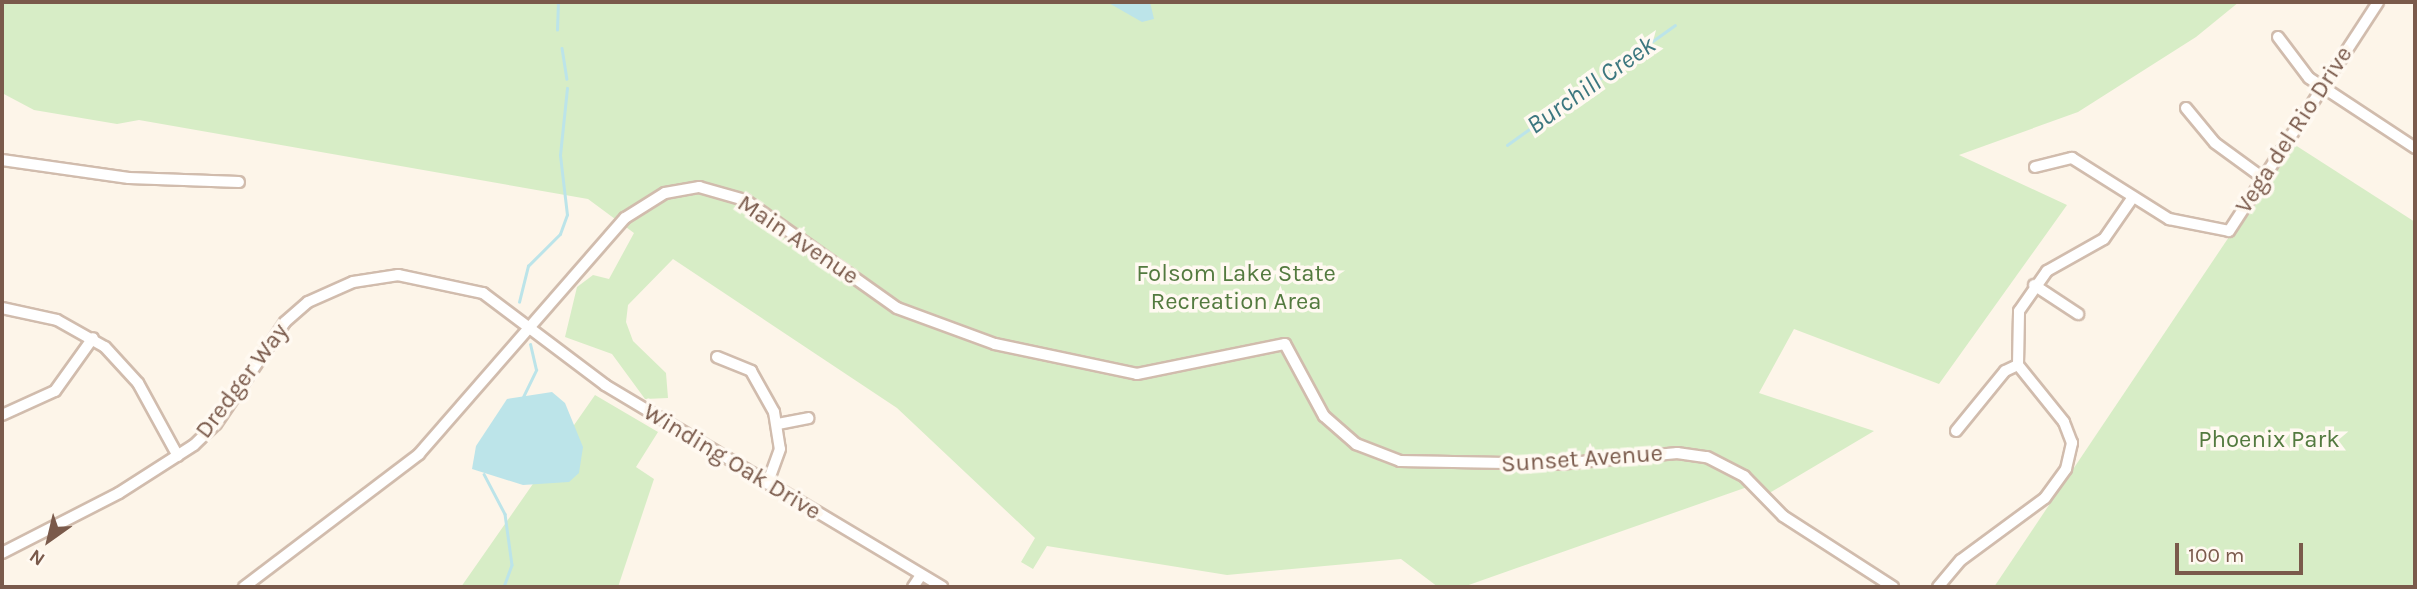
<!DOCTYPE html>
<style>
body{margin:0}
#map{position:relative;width:2417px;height:589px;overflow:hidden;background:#fdf5e9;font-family:Karla,sans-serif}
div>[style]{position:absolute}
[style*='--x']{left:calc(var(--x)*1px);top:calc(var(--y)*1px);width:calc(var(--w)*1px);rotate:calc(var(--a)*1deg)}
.green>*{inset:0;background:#d7edc6}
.water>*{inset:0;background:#bce4e9}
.stream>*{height:2.5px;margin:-1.25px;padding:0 1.25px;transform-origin:1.25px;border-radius:1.25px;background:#bce4e9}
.roads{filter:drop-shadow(2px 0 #d1bcad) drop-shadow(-2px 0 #d1bcad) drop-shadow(0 2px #d1bcad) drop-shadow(0 -2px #d1bcad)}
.minor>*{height:10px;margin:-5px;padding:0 5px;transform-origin:5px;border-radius:5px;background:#fff}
span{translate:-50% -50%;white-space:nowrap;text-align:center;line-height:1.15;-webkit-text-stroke:7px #fff9f1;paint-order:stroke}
.street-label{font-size:24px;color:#7a5a4b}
.park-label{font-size:24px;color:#537a3f}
.water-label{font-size:26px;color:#3c777f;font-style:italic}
.frame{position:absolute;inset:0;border:4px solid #7a5a4b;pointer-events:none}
.north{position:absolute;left:14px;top:505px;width:70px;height:70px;-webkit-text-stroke:5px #fff9f1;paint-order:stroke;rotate:214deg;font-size:19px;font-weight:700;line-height:28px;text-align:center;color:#7a5a4b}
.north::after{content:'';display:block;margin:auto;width:24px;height:32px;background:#7a5a4b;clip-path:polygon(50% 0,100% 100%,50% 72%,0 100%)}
.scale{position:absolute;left:2175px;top:543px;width:128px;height:32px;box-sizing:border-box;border:4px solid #7a5a4b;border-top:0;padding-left:9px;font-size:21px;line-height:24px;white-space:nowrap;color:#7a5a4b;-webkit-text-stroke:5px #fff9f1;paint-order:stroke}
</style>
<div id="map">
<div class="green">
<div style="clip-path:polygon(2px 2px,2239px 2px,2196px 37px,2078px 112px,1959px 155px,2067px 205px,1939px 384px,1794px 329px,1759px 393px,1874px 431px,1766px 495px,1753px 485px,1463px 587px,1438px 587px,1401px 559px,1227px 575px,1047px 546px,1033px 569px,1021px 562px,1035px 538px,897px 408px,673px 259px,628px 305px,626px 322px,633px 341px,666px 373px,668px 398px,645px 399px,612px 354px,565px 337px,577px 287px,593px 275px,609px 279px,634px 233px,588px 199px,139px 120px,117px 124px,34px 110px,2px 93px)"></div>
<div style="clip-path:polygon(2292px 143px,2415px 222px,2415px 587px,1994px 587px)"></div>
<div style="clip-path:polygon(595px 395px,658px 432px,636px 467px,654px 479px,618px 587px,461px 587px)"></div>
</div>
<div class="water">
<div style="clip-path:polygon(1107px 2px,1150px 2px,1154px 19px,1142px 22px)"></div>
<div style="clip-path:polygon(552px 392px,565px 403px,583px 447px,579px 473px,569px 482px,523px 485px,472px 469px,476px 446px,507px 399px)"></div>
</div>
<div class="stream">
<div style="--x:557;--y:30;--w:28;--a:-88"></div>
<div style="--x:562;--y:48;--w:31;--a:81"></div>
<div style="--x:1507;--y:145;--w:206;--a:-35.5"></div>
<div style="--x:519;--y:302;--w:37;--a:-76"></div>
<div style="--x:528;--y:266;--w:45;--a:-45"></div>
<div style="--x:560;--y:234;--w:20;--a:-70"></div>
<div style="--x:567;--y:215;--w:60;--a:-96.7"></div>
<div style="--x:560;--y:155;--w:67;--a:-84"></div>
<div style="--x:523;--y:397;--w:30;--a:-64"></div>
<div style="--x:536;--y:370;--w:26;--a:-103"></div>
<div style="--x:484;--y:474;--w:45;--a:62.3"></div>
<div style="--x:505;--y:514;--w:51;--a:82.2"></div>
<div style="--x:512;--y:565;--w:23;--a:110"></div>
</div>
<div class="roads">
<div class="minor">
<div style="--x:2278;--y:37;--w:51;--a:52.9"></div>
<div style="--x:2309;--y:78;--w:127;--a:33.4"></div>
<div style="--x:2186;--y:108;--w:45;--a:50.4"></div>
<div style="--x:2215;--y:143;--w:59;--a:36.1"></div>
<div style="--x:2;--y:160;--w:128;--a:8.1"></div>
<div style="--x:129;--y:178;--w:110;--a:2.1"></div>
<div style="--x:2035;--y:167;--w:38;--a:-14"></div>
<div style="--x:2072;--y:158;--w:115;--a:32.2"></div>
<div style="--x:2169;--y:219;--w:61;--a:11.3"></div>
<div style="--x:2229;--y:231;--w:273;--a:-56.9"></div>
<div style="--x:2034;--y:285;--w:53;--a:33.4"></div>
<div style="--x:2;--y:308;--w:56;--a:12.3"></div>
<div style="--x:57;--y:320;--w:55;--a:29.4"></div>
<div style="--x:105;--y:347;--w:49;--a:47.5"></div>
<div style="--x:138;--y:383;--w:83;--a:61.3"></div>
<div style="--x:717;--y:357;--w:37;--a:22"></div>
<div style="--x:751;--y:371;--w:47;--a:60.7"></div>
<div style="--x:774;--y:412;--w:37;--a:81"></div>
<div style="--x:780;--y:449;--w:37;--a:110"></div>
<div style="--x:2;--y:415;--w:58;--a:-24.4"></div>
<div style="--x:55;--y:391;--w:65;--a:-54.4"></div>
<div style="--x:778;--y:424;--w:31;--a:-11"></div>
<div style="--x:1956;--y:431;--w:77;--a:-50.8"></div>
<div style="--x:2005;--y:371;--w:14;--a:-25"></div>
<div style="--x:2;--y:553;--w:131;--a:-27.1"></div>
<div style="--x:119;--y:493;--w:89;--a:-32.6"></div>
<div style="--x:194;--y:445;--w:30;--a:-44"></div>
<div style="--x:216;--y:424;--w:123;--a:-55.9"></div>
<div style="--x:285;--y:322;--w:30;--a:-41"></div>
<div style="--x:308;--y:302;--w:49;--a:-24"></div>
<div style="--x:353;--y:282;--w:46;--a:-8.8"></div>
<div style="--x:398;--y:275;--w:87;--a:12"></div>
<div style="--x:483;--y:293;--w:153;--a:37"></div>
<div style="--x:605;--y:385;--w:393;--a:30.9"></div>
<div style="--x:244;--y:587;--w:220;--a:-37.2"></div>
<div style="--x:419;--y:454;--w:313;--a:-48.9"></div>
<div style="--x:625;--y:218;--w:47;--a:-32"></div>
<div style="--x:665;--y:193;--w:35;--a:-10"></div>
<div style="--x:699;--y:187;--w:48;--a:15.8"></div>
<div style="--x:745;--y:200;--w:186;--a:35.4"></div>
<div style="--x:897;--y:308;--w:104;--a:20.2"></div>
<div style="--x:995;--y:344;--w:145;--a:11.9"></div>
<div style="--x:1137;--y:374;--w:151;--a:-11.5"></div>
<div style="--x:1285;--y:344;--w:82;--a:61.6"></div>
<div style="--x:1324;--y:416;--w:43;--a:41.2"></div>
<div style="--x:1356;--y:444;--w:47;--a:21.1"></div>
<div style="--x:1400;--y:461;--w:159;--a:1.1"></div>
<div style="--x:1559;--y:464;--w:119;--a:-5.3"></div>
<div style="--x:1677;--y:453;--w:30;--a:8"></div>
<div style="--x:1707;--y:457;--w:42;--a:27.2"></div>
<div style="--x:1744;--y:476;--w:56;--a:45.7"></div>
<div style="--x:1783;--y:516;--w:131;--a:32.8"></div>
<div style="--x:913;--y:587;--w:14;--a:-56"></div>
<div style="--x:1938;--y:587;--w:35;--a:-50"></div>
<div style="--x:1961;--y:560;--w:104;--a:-36.4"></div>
<div style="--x:2045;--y:498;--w:36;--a:-54"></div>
<div style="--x:2066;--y:469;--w:27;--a:-77"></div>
<div style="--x:2072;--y:443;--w:22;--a:-111"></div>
<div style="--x:2064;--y:422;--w:73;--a:-128.9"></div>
<div style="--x:2018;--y:365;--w:54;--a:-88.9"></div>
<div style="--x:2019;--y:311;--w:49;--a:-55"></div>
<div style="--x:2047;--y:271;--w:65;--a:-29.3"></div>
<div style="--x:2104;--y:239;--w:47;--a:-55.3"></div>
</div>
</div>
<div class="street-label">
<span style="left:2294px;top:130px;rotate:-57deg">Vega del Rio Drive</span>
<span style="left:798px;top:240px;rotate:34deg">Main Avenue</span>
<span style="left:242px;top:381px;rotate:-53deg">Dredger Way</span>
<span style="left:1582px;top:459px;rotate:-4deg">Sunset Avenue</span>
<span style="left:732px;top:462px;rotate:31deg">Winding Oak Drive</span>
</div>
<div class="park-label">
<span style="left:1236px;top:288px">Folsom Lake State<br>Recreation Area</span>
<span style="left:2269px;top:440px">Phoenix Park</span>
</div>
<div class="water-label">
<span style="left:1591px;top:85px;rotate:-35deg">Burchill Creek</span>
</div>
<div class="frame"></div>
<div class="north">N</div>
<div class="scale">100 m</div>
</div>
